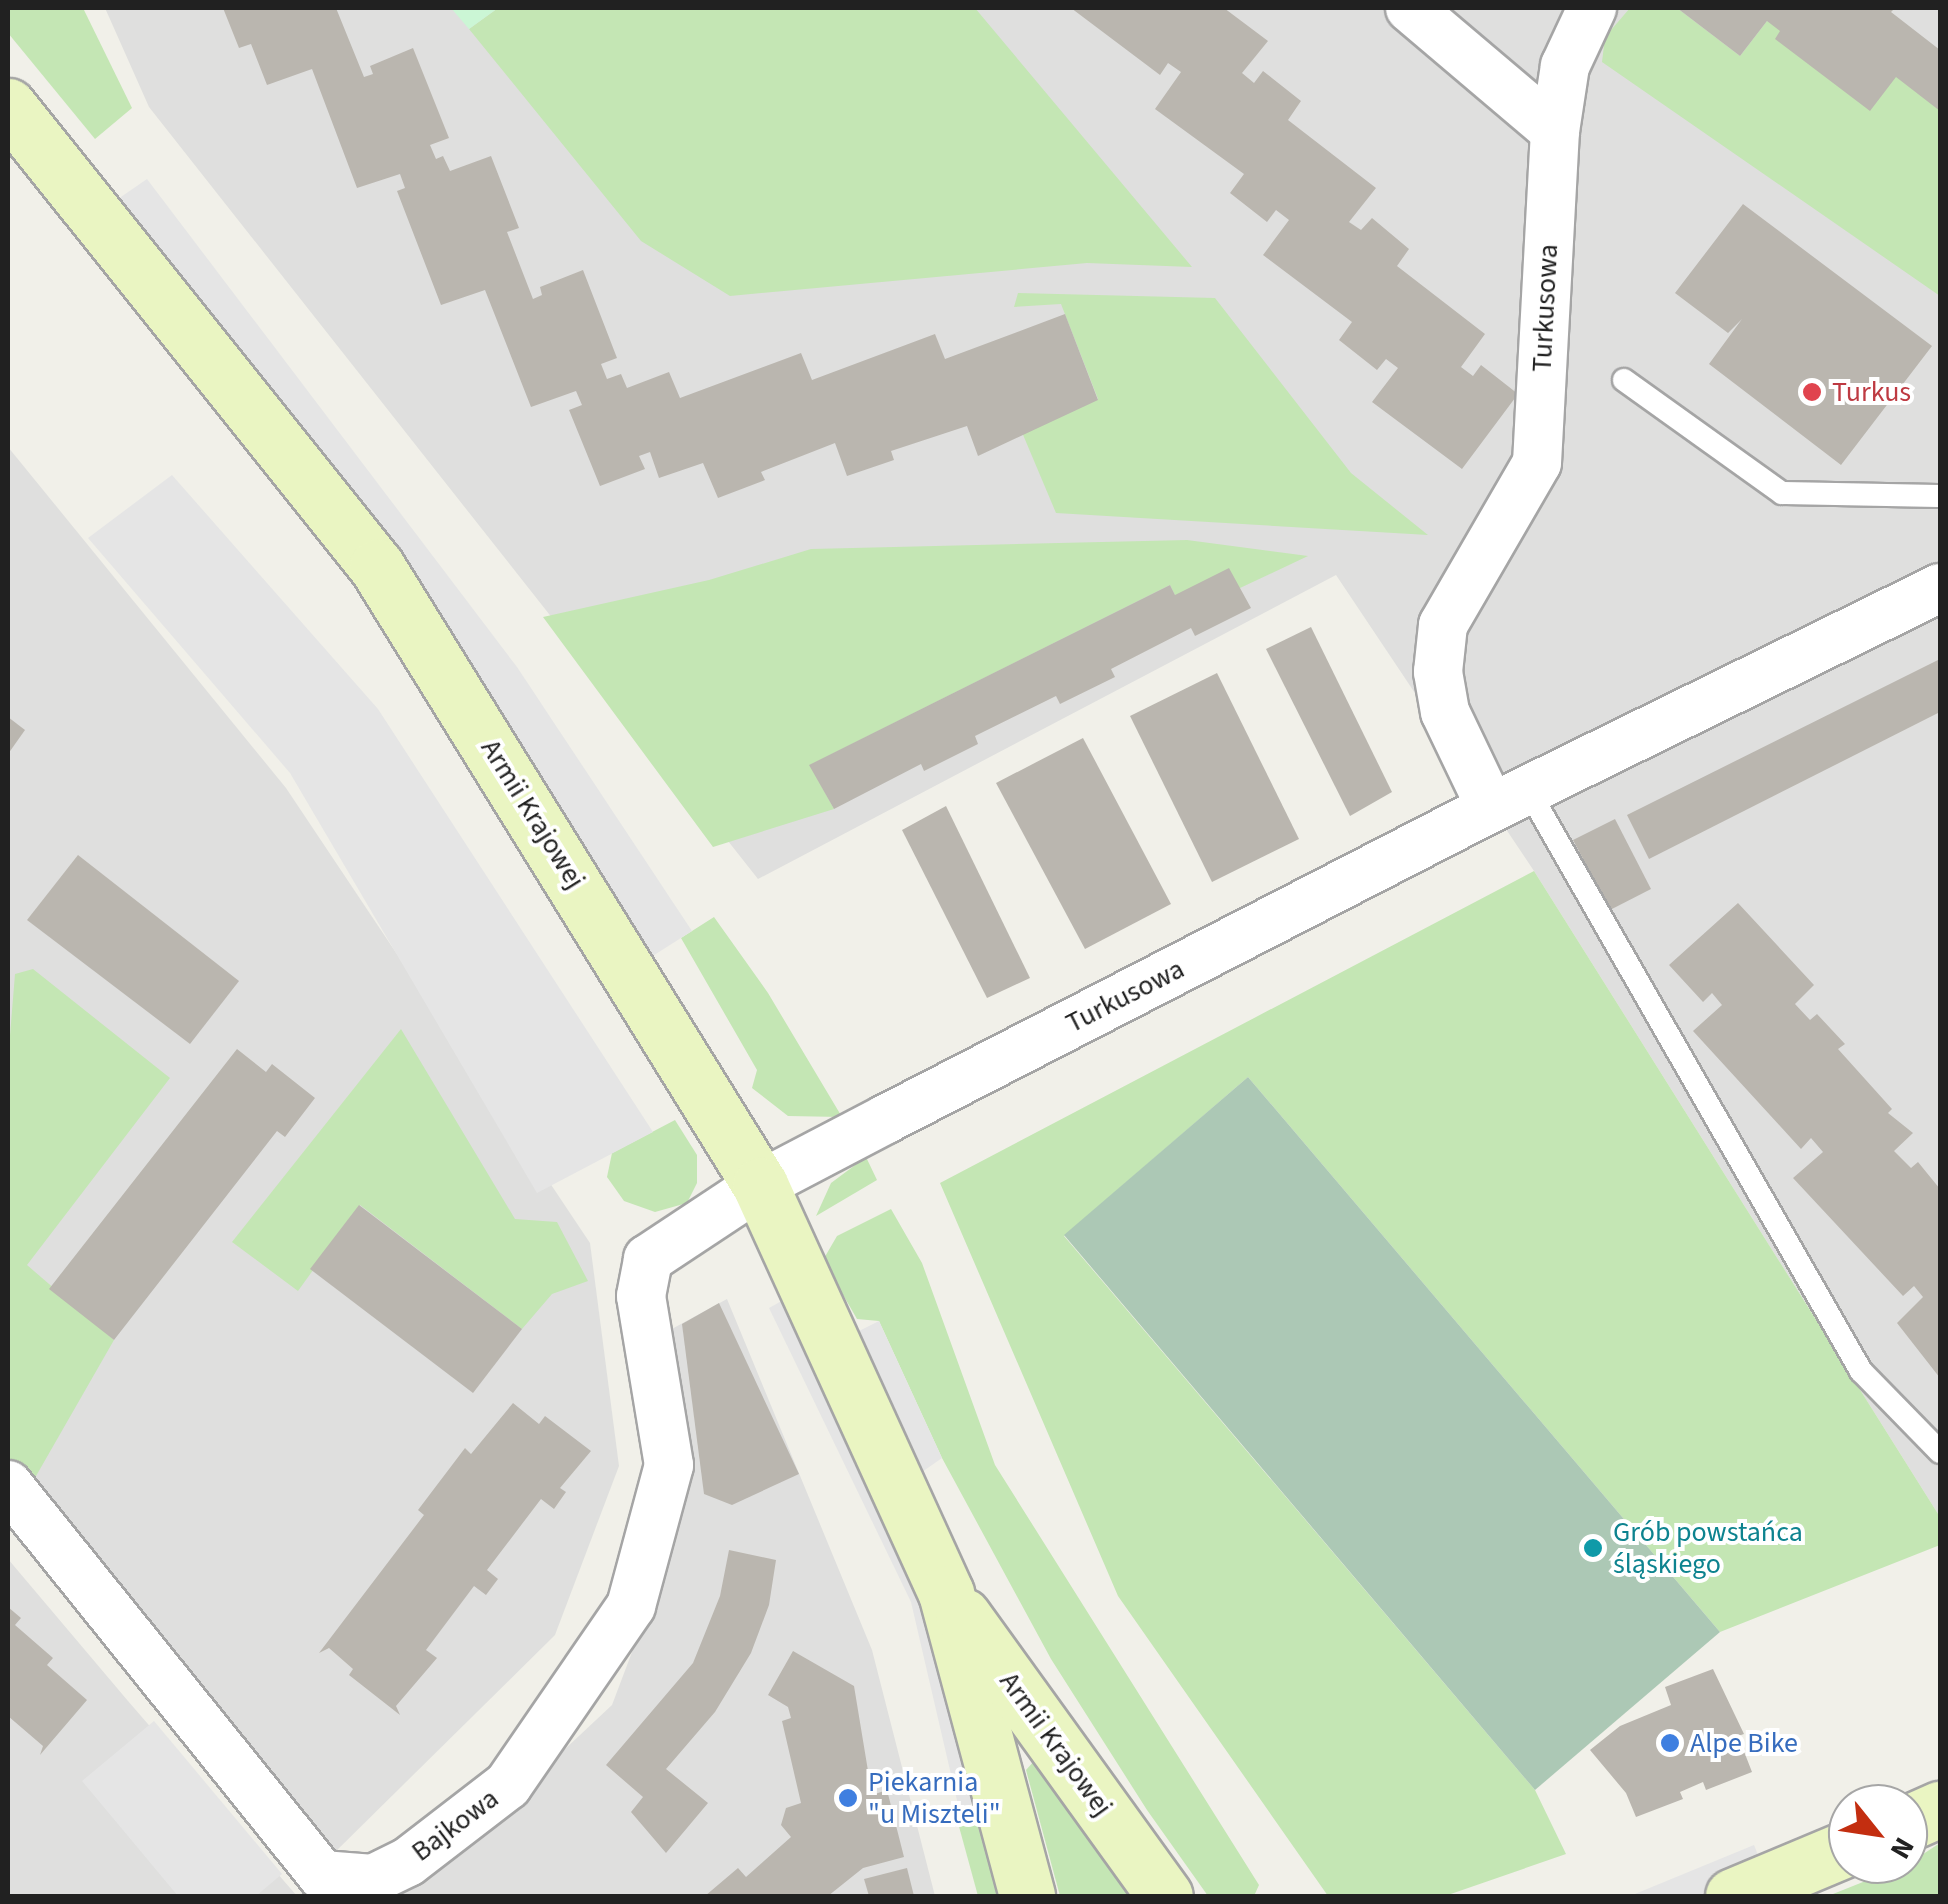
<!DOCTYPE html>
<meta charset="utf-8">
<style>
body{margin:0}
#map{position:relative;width:1948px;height:1904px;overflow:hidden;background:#f1f0e9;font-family:"Source Sans 3",sans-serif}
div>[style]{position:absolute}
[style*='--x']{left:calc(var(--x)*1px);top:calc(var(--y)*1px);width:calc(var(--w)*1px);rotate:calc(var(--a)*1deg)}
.residential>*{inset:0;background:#dfdfde}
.grass>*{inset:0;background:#c4e6b4}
.cemetery>*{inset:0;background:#acc8b5}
.park>*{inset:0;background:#cbf6d5}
.parking>*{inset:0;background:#e5e5e5}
.building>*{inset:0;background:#bab6af}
.roads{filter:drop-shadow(2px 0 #a5a5a5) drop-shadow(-2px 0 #a5a5a5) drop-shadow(0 2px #a5a5a5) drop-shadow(0 -2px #a5a5a5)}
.lane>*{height:22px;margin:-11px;padding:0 11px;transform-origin:11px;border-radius:11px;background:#fff}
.street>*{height:48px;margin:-24px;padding:0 24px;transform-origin:24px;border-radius:24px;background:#fff}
.secondary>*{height:55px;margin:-27.5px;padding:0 27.5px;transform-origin:27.5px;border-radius:27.5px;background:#eaf5c2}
.dots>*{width:28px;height:28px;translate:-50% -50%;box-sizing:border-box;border:5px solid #fff;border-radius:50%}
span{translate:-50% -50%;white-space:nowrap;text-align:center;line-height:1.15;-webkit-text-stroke:8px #fff;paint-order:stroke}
.street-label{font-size:28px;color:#212121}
.health-label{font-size:28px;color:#be3a42}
.left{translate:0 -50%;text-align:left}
.culture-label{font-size:28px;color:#0d838f}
.shop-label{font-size:28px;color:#366cbe}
.frame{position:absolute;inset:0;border:10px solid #212121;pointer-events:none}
.north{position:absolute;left:1828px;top:1784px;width:100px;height:100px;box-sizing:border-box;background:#fff;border:2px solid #a6a6a6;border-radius:50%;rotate:120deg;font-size:28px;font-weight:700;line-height:40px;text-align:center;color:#212121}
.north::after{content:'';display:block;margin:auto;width:35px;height:45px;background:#c32e10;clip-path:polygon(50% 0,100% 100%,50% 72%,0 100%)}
</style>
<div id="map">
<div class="residential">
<div style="clip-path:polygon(105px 8px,1940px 8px,1940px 1517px,1534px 871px,1336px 575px,758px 879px,149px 107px)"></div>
<div style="clip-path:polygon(8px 447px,286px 788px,590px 1243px,619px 1466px,555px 1635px,328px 1859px,8px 1468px)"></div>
<div style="clip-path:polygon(727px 1299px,872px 1650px,935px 1896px,371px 1896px,468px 1840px,612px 1705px,680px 1525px,670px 1330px)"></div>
<div style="clip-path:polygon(8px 1559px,128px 1701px,297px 1896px,8px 1896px)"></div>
</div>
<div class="grass">
<div style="clip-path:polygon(8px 8px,83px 8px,132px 108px,95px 139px,8px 33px)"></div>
<div style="clip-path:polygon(498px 8px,975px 8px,1192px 267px,1087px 263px,730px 296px,641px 241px,469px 29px)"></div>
<div style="clip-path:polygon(1630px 8px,1677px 8px,1740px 56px,1767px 21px,1940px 73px,1940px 296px,1602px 62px,1605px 37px)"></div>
<div style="clip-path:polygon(1018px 293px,1215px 298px,1351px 473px,1428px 535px,1056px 513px,1021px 430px,1098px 399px,1061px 304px,1014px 307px)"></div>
<div style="clip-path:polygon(1187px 540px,1308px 556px,1240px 588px,1175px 595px,1170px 585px,810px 765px,834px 809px,713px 847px,543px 617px,709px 580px,811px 549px)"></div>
<div style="clip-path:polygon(1534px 871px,1940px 1517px,1940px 1545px,1720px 1632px,1248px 1077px,1064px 1236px,1535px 1790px,1566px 1854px,1445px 1896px,1328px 1896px,1118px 1596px,940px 1183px)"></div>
<div style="clip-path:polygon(714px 917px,768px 993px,842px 1117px,788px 1116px,752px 1088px,757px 1070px,681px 938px)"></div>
<div style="clip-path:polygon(33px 969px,170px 1078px,27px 1265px,114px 1340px,28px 1490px,8px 1473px,8px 1060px,15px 974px)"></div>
<div style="clip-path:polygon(401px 1029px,515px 1219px,557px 1222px,588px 1281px,552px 1294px,522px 1329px,360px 1205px,298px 1291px,232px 1242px)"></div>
<div style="clip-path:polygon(675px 1120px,697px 1155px,697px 1183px,687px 1203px,655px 1212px,624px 1201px,607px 1177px,612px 1153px)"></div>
<div style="clip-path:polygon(866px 1157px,877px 1180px,816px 1216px,831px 1183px)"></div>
<div style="clip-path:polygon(891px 1209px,922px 1263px,995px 1465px,1259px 1885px,1254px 1896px,1208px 1896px,1147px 1810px,1051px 1659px,942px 1458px,879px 1321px,857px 1319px,823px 1260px,837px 1236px)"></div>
<div style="clip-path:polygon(1035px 1760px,1136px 1896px,1060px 1896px,1026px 1770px)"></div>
<div style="clip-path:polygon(952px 1801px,975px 1813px,997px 1896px,978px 1896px)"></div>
<div style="clip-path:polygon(1940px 1843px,1940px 1896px,1828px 1896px,1908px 1864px)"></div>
</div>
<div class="cemetery">
<div style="clip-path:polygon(1248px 1077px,1720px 1632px,1535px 1790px,1064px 1235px)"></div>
</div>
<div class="park">
<div style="clip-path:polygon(451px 8px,498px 8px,469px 29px)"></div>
</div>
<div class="parking">
<div style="clip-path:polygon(147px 179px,517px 667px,692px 931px,640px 964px,102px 210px)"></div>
<div style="clip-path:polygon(172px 475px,378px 709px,653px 1132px,537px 1193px,290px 773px,88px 538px)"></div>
<div style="clip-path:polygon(812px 1284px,837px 1342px,879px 1321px,942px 1458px,902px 1486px,1000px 1794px,959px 1809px,911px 1602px,769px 1308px)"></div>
<div style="clip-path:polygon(154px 1721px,282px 1874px,256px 1896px,178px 1896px,82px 1781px)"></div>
<div style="clip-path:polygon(1754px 1845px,1769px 1882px,1733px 1896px,1630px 1896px)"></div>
</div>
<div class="building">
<div style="clip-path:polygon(223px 8px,336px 8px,364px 77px,373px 74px,370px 66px,413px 48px,449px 138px,430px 145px,436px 159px,443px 156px,450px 171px,491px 156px,519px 228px,507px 232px,533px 299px,542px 295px,540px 287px,583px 270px,617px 358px,601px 364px,607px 379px,621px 374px,627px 388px,669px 372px,680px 398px,801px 353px,812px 380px,935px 334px,945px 359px,1065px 314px,1098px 400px,978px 456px,967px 426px,891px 451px,894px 460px,847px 476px,835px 443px,761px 472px,765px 480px,718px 498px,703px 463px,659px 478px,650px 452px,639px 456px,645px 469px,600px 486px,569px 410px,582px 405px,576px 391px,531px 407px,485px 290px,441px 305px,397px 191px,405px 188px,400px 174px,357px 188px,312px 69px,267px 85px,251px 44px,239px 48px)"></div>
<div style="clip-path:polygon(1071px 8px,1224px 8px,1268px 41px,1242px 73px,1254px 83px,1263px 71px,1301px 101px,1288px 120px,1376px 188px,1349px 222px,1361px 230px,1372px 218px,1409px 249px,1397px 266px,1485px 334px,1461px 367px,1473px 376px,1481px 365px,1518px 394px,1462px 469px,1372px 402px,1398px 368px,1386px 359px,1377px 370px,1339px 340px,1352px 322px,1263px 255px,1289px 220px,1276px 210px,1267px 222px,1230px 193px,1244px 174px,1155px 109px,1181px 72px,1168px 63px,1160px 75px)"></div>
<div style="clip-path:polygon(1677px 8px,1895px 8px,1891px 12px,1940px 50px,1940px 111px,1896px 77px,1870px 111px,1775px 39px,1780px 31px,1767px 21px,1740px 56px)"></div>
<div style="clip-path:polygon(1743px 204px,1932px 346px,1841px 465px,1709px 364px,1742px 319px,1728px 333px,1675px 293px)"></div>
<div style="clip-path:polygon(1229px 568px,1251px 608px,1195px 636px,1191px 628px,1111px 669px,1115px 677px,1060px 704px,1056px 696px,975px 736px,978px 744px,924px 771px,921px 764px,834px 809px,809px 765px,1170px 585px,1175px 595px)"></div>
<div style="clip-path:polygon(1311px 627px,1392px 792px,1350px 816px,1266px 649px)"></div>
<div style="clip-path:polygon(1940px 659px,1940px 712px,1649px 859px,1627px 815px)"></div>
<div style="clip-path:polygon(1217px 673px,1299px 839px,1212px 882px,1130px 716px)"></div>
<div style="clip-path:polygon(8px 717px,25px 730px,8px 754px)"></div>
<div style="clip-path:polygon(1083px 738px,1171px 904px,1085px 949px,996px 783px)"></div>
<div style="clip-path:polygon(946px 806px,1030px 978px,987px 998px,902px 830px)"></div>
<div style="clip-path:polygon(1615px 819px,1651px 889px,1610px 910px,1573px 840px)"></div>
<div style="clip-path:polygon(78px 855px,239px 981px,190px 1044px,27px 920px)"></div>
<div style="clip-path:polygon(1738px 903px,1814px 985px,1795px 1004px,1810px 1020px,1817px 1014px,1845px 1044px,1838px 1049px,1892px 1109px,1888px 1113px,1913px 1133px,1894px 1151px,1911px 1168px,1918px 1162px,1940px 1189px,1940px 1378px,1897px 1323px,1923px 1297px,1914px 1286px,1903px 1296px,1793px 1178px,1823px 1152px,1811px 1138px,1801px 1149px,1693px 1031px,1722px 1005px,1712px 993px,1703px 1002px,1669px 965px)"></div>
<div style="clip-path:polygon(237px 1049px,266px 1072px,272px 1064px,315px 1098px,285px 1137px,277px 1131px,114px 1340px,49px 1289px)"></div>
<div style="clip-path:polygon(359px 1205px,522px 1329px,473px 1393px,310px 1269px)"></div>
<div style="clip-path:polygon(719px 1303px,799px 1474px,732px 1505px,704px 1494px,682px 1324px)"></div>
<div style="clip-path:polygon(513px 1403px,539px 1424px,545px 1416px,591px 1451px,560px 1488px,566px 1492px,554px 1509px,541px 1499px,487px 1570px,498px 1579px,486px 1595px,474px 1586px,426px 1650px,437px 1658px,396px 1706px,400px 1715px,349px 1675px,353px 1669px,329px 1648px,319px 1653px,424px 1515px,418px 1510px,465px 1448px,471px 1454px)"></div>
<div style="clip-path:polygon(729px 1550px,776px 1560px,769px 1605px,751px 1653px,715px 1712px,666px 1769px,708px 1803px,666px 1853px,631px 1812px,643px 1797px,606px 1765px,693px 1663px,720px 1596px)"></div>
<div style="clip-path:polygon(8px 1607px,21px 1618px,15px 1625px,53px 1658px,47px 1665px,87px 1700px,40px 1755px,43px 1746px,8px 1716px)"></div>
<div style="clip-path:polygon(793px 1651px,854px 1686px,872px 1795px,887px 1790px,904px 1857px,863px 1868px,828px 1896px,705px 1896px,738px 1868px,746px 1877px,791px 1837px,781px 1825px,786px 1808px,801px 1803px,782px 1721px,791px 1718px,788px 1707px,768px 1695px)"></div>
<div style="clip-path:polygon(1713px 1669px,1744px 1734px,1738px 1736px,1752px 1772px,1706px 1790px,1703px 1782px,1680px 1792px,1683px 1799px,1636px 1817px,1626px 1793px,1590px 1750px,1620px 1726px,1671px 1705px,1665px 1687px)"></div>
<div style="clip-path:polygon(907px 1868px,914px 1896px,869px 1896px,864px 1879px)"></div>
</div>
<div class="roads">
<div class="lane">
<div style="--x:1624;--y:380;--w:194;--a:35.6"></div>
<div style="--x:1782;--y:493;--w:158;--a:1.1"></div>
<div style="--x:1528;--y:790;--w:670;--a:60.18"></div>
<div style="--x:1861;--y:1371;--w:113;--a:45.7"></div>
</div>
<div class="street">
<div style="--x:1410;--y:8;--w:190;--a:40.3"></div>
<div style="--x:1491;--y:808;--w:106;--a:-115.6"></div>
<div style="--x:1445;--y:712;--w:41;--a:-99.9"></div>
<div style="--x:1438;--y:672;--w:47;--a:-83.9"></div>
<div style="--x:1443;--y:625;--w:187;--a:-59.9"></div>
<div style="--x:1537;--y:463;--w:332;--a:-86.9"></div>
<div style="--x:1555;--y:131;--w:66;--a:-81.3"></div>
<div style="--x:1565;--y:66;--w:64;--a:-65"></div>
<div style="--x:8;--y:1485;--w:501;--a:51.16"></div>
<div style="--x:322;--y:1875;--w:51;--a:4.5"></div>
<div style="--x:373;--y:1879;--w:39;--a:-26"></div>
<div style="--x:408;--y:1862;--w:126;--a:-37.6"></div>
<div style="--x:508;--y:1785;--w:217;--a:-55.5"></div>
<div style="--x:631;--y:1606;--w:146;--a:-74.9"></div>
<div style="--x:669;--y:1465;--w:171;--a:-99.4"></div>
<div style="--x:641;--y:1296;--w:38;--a:-79"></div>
<div style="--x:648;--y:1259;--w:134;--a:-33.5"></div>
<div style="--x:760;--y:1185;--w:142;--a:-27.6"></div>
<div style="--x:886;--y:1119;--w:680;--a:-27.21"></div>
<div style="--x:1491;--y:808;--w:500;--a:-26.1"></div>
</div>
<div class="secondary">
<div style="--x:8;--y:106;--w:590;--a:51.33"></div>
<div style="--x:377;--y:567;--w:727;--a:58.21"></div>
<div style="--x:760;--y:1185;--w:448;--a:65.5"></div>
<div style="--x:946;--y:1593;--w:314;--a:75"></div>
<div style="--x:963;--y:1616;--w:345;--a:54.2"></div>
<div style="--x:1908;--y:1823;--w:35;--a:-24"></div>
<div style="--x:1733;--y:1896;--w:125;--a:-22.7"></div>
</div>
</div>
<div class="dots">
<div style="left:1812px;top:392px;background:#e0444e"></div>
<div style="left:1593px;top:1548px;background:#0f9aa8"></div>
<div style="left:1670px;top:1743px;background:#3f7fe0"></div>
<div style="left:848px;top:1798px;background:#3f7fe0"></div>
</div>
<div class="street-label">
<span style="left:1545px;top:308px;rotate:-87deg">Turkusowa</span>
<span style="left:533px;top:814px;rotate:58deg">Armii Krajowej</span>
<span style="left:1125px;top:996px;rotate:-27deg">Turkusowa</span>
<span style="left:1056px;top:1744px;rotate:54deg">Armii Krajowej</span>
<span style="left:455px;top:1825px;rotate:-37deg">Bajkowa</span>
</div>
<div class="health-label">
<span class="left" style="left:1832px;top:392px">Turkus</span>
</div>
<div class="culture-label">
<span class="left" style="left:1613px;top:1548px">Grób powstańca<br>śląskiego</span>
</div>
<div class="shop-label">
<span class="left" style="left:1690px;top:1743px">Alpe Bike</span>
<span class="left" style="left:868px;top:1798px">Piekarnia<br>"u Miszteli"</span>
</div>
<div class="frame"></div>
<div class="north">N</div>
</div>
